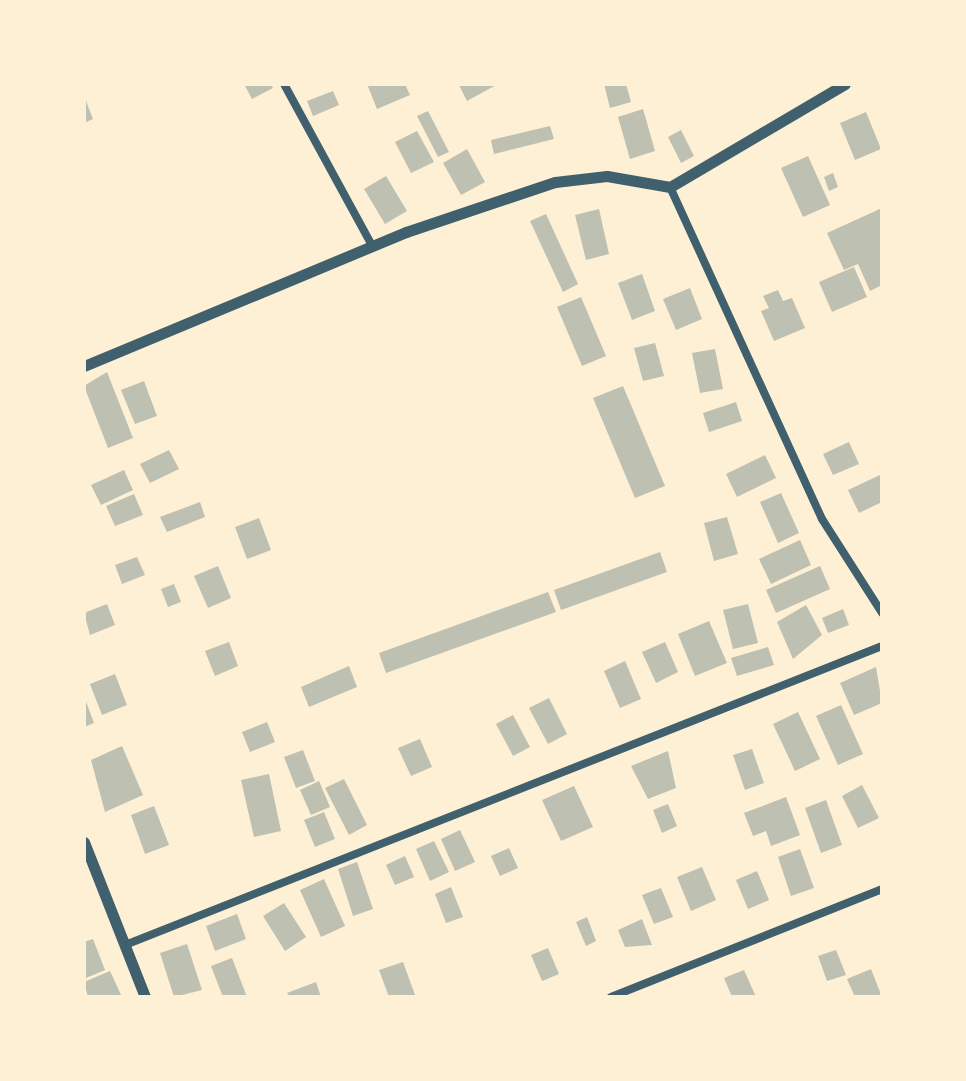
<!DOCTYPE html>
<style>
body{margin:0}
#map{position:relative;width:966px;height:1081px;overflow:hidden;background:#fdf0d5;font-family:Jost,sans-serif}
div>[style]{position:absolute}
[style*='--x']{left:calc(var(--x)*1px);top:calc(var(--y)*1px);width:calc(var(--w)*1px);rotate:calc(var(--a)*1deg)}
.building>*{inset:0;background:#bec0b2}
.minor>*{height:8px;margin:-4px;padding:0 4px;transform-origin:4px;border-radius:4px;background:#3f606c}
.tertiary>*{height:11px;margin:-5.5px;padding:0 5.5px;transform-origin:5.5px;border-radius:5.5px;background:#3f606c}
span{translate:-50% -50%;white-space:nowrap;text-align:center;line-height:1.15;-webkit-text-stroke:6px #fdf0d5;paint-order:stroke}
.frame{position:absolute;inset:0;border:86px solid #fdf0d5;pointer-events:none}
</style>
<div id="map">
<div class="building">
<div style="clip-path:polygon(244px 84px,271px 84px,273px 88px,252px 99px)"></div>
<div style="clip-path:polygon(367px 84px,405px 84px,410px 95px,377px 109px)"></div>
<div style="clip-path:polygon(498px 84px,467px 101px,459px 85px,461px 84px)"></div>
<div style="clip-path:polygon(604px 84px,626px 84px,631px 102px,610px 108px)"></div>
<div style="clip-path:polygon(333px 91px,339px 105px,313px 116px,307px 101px)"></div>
<div style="clip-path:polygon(84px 96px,93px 119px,84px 123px)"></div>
<div style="clip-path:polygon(643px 109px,655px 151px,630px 159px,618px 117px)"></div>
<div style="clip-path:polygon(428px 111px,449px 152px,438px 157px,417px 116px)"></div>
<div style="clip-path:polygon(866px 112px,881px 149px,855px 160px,840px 123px)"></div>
<div style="clip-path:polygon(550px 126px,554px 139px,494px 154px,491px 140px)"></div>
<div style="clip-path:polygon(681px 130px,694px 156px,681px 163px,668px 137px)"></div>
<div style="clip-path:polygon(417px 131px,434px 162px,411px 173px,395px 142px)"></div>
<div style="clip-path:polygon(467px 149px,485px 182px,461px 195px,443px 163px)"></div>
<div style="clip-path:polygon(808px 156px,830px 205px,803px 217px,781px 168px)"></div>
<div style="clip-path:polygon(833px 173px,838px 187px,829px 191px,824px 177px)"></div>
<div style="clip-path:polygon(386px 176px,407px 211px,385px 224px,364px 189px)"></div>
<div style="clip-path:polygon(882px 208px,882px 285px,870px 291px,858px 264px,844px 270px,827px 233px)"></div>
<div style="clip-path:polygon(599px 209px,609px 254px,586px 260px,575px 215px)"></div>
<div style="clip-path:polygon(546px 214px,578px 284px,563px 292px,530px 221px)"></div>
<div style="clip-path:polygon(854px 267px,867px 297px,832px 312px,819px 282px)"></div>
<div style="clip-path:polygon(642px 274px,655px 311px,632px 320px,618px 283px)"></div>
<div style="clip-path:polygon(690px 288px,702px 319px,676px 330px,663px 299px)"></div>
<div style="clip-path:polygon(778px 290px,783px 301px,792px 298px,805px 328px,774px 341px,761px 311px,769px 308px,763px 296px)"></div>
<div style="clip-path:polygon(581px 297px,606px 356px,582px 366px,557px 307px)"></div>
<div style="clip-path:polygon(655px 343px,664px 376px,643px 381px,634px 348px)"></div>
<div style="clip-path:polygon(715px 349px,723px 389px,700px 393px,692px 353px)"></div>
<div style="clip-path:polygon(107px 372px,133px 438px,108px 448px,84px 386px)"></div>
<div style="clip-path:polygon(144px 381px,157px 416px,135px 424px,121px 390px)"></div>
<div style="clip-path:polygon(623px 386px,665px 486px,635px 498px,593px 398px)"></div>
<div style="clip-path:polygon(736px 402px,742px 421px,709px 432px,703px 413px)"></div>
<div style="clip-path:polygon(849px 442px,859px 464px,833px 475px,823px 454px)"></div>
<div style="clip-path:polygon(169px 450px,179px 469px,150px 483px,140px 464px)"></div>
<div style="clip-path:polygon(765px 455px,776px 478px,737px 497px,726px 474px)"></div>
<div style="clip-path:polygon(124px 470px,133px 490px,101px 505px,91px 485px)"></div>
<div style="clip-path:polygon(882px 474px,882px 502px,859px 513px,848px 490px)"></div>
<div style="clip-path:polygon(781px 493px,799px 533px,778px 543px,760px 502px)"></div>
<div style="clip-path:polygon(134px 494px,143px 515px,115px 526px,106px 506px)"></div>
<div style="clip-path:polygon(200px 502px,205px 517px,167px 532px,160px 517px)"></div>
<div style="clip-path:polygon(727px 517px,738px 554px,714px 561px,704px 523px)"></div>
<div style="clip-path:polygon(259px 518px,271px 550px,247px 559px,235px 527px)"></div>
<div style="clip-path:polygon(800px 540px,811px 565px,771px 584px,759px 559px)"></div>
<div style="clip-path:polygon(660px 552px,667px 572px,561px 610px,554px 590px)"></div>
<div style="clip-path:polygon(137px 557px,145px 575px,122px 584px,115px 565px)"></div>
<div style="clip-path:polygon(218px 566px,231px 598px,208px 608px,194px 576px)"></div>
<div style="clip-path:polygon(820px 566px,830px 589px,776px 613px,766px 590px)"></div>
<div style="clip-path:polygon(174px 584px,181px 602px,168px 607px,161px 589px)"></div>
<div style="clip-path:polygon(548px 592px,556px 612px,386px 673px,379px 653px)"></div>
<div style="clip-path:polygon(107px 604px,115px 625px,90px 635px,84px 613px)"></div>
<div style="clip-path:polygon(748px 604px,758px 643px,733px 649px,723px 610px)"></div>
<div style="clip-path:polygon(806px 605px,822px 635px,793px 659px,777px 622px)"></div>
<div style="clip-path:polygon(843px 609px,849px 625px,828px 633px,822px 618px)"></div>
<div style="clip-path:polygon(709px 621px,727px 663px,695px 676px,678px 634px)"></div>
<div style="clip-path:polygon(229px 642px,238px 666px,215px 676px,205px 651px)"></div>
<div style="clip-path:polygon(665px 642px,678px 672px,656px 683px,642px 652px)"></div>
<div style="clip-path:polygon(768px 647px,774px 665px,737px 676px,731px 658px)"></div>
<div style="clip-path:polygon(625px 661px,641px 699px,620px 708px,604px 671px)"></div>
<div style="clip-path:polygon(349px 666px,357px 687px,309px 707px,301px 687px)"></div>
<div style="clip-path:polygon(876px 667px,882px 703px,854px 715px,840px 683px)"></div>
<div style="clip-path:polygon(115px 674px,127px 705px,102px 715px,90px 684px)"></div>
<div style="clip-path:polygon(84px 696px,94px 723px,84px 727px)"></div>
<div style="clip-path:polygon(549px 698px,567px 734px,548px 744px,529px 708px)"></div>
<div style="clip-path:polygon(841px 705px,863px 754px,838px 765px,816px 716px)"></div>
<div style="clip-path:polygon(798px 712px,820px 759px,795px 771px,773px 724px)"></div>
<div style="clip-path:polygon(513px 715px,530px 747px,513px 756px,496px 724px)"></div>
<div style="clip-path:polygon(267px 722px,275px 742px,250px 752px,242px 732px)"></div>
<div style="clip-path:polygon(420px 739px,432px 767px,411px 776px,398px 748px)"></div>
<div style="clip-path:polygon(122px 746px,143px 795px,105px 812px,91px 760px)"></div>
<div style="clip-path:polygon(752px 749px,764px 783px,745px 790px,733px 755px)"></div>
<div style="clip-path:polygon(303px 750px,315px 781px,296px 788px,284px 757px)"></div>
<div style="clip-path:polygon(668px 751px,676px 788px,648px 799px,631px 766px)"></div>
<div style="clip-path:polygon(269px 774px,281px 831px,254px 837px,241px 780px)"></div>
<div style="clip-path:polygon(344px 779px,367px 825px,349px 835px,325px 788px)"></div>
<div style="clip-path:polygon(319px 781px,330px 807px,311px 815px,300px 790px)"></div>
<div style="clip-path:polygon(862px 785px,879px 818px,858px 828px,842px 796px)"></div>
<div style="clip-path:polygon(574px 786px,593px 827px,561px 841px,542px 800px)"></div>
<div style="clip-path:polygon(786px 797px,800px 835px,771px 846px,766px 831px,753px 836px,744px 813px)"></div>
<div style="clip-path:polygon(826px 800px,842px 845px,821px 853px,805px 808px)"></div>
<div style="clip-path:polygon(668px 804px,677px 826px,662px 833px,653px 810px)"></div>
<div style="clip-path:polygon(154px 806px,169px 845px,145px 854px,131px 815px)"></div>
<div style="clip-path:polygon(324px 812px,335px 839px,315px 847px,304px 820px)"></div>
<div style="clip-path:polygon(460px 830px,475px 862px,455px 871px,441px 839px)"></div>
<div style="clip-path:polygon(434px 841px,449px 872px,430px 881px,416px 849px)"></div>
<div style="clip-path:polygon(509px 848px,518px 868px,500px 876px,491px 856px)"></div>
<div style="clip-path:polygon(800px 849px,814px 888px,791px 896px,778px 857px)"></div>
<div style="clip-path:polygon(405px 856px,414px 877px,395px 885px,386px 865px)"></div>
<div style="clip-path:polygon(357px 862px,373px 909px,353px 916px,338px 869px)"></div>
<div style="clip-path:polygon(702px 867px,716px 900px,691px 911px,677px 877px)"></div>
<div style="clip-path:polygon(757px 871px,769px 900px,748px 909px,736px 880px)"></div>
<div style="clip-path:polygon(324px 879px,345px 926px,321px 937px,300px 890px)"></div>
<div style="clip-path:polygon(451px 887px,463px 917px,446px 923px,435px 894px)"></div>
<div style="clip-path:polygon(661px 888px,673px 917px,654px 924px,642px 895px)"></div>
<div style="clip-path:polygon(284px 903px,306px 937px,285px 951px,263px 916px)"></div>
<div style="clip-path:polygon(237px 914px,246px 939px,215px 951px,206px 926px)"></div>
<div style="clip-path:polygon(587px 917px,596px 941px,586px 946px,576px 922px)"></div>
<div style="clip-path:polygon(642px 919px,652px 945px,625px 947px,618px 930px)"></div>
<div style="clip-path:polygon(93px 939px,105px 970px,86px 978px,84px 942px)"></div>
<div style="clip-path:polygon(187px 944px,202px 990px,174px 997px,160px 953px)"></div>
<div style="clip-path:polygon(548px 948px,559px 974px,542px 981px,531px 955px)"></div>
<div style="clip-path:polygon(836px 950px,846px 975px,827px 981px,818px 956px)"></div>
<div style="clip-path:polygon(232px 958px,247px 997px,223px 997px,211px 966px)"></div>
<div style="clip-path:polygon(403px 962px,415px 995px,389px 997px,379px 970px)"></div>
<div style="clip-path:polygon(871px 969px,882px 997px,855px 997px,847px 979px)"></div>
<div style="clip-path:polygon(744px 970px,756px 997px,732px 997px,724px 978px)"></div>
<div style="clip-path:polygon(110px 971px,122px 997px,88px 997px,84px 982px)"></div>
<div style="clip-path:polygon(316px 982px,321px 997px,289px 997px,287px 993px)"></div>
</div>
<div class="minor">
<div style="--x:284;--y:84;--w:186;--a:61.4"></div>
<div style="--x:670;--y:187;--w:365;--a:65.4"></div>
<div style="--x:822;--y:519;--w:112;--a:57.4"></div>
<div style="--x:125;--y:945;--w:814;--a:-21.55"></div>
<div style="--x:611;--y:997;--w:292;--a:-21.7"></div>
</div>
<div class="tertiary">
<div style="--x:84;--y:366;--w:349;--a:-22.6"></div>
<div style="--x:406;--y:232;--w:157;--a:-18.6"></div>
<div style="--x:555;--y:182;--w:52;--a:-6.6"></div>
<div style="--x:607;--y:176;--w:64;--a:9.9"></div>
<div style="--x:670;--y:187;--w:203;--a:-30.5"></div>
<div style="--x:84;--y:842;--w:167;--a:68.5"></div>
</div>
<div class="frame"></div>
</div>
